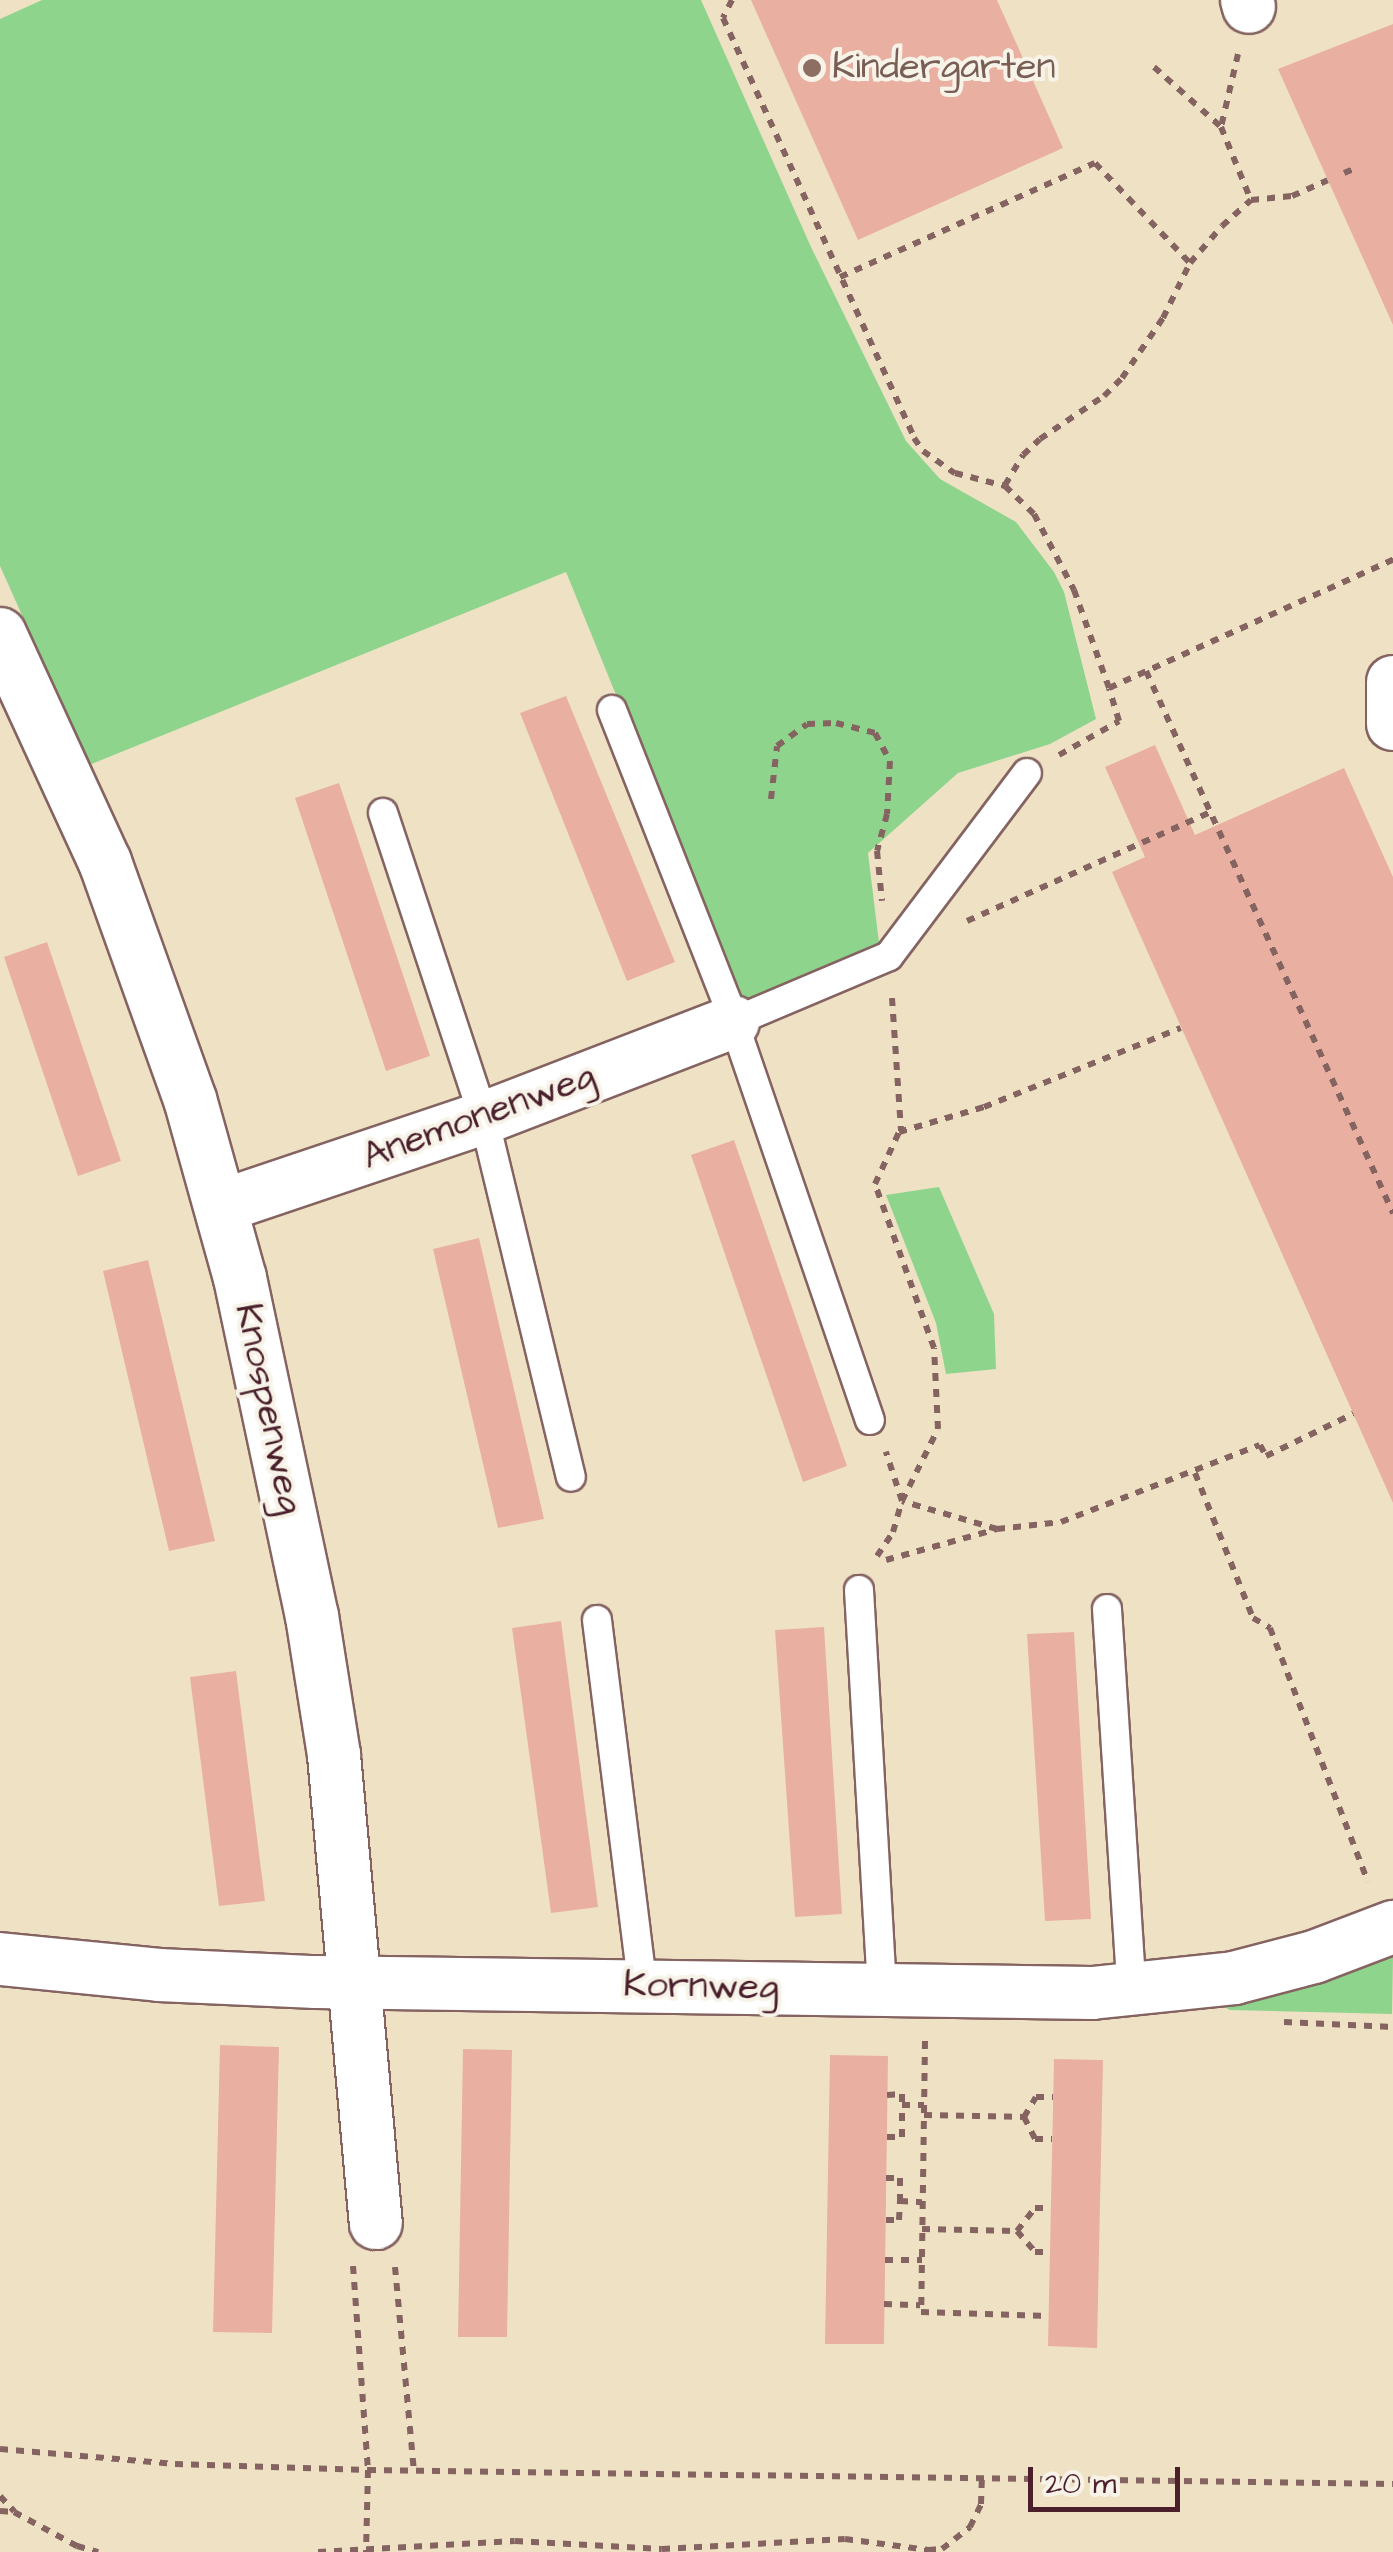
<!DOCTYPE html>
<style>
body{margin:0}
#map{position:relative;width:1393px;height:2552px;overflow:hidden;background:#efe2c4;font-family:"Architects Daughter",sans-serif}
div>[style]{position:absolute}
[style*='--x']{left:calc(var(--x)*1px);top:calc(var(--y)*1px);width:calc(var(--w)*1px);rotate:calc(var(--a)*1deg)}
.green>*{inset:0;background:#8fd48d}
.building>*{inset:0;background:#e9b0a2}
.path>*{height:6px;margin-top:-3px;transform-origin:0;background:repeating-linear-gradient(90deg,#846361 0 8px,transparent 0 16px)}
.roads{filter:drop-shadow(2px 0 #846361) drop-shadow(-2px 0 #846361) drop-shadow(0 2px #846361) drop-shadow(0 -2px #846361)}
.lane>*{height:28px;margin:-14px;padding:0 14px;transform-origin:14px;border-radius:14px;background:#fff}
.street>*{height:52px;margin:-26px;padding:0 26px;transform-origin:26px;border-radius:26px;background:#fff}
.dots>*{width:28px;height:28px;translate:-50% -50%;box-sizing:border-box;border:5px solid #f7f3e8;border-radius:50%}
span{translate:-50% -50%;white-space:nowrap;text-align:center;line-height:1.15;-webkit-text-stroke:8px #f7f3e8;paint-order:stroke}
.education-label{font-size:38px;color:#785e54}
.left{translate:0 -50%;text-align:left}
.street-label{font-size:38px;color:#4a1f2b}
.scale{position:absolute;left:1028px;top:2467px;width:152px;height:45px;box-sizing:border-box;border:5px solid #4a1f2b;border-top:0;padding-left:12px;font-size:30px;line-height:35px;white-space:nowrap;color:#4a1f2b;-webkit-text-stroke:8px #f7f3e8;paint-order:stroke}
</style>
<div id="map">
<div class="green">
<div style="clip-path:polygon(42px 0,701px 0,811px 247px,906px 441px,940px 479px,1016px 522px,1054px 572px,1064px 592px,1096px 719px,1050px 744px,958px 773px,868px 853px,880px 951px,743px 1007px,566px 572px,89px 765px,0 566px,0 19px)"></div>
<div style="clip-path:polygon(939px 1187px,994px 1314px,996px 1369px,946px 1374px,936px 1323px,886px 1195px)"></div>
<div style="clip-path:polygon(1393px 1956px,1392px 2014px,1230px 2010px,1221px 2005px,1319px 1983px)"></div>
</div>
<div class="building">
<div style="clip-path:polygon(751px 0,997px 0,1063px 148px,858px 240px)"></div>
<div style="clip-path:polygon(1393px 24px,1393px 325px,1278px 69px)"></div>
<div style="clip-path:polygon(566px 696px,675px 962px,627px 981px,520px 713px)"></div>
<div style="clip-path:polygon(1155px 745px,1195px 835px,1344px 768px,1393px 877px,1393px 1503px,1112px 872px,1145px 857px,1105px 767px)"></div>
<div style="clip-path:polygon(339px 783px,430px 1056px,386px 1071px,295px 798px)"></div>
<div style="clip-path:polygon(47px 942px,121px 1161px,78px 1176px,4px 957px)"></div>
<div style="clip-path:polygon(734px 1140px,847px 1466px,803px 1482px,691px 1155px)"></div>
<div style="clip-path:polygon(479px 1238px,544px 1519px,498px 1528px,433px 1249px)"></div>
<div style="clip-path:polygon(148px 1260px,215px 1541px,169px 1551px,103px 1271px)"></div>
<div style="clip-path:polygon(561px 1621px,598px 1907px,551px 1913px,512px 1628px)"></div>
<div style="clip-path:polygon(824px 1627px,842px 1914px,795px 1917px,775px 1630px)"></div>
<div style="clip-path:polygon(1074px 1632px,1091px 1919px,1045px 1921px,1027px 1634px)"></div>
<div style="clip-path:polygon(236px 1671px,265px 1901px,219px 1906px,190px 1677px)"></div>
<div style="clip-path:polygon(220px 2045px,279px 2047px,272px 2333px,213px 2332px)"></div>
<div style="clip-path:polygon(463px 2049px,512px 2050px,507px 2337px,458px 2337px)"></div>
<div style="clip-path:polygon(830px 2055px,888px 2056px,884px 2344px,825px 2344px)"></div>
<div style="clip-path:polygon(1054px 2059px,1103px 2060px,1097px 2348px,1048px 2346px)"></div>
</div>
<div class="path">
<div style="--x:732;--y:0;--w:20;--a:117"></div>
<div style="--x:723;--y:18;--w:461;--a:65.5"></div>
<div style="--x:914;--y:438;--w:16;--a:55"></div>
<div style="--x:923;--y:451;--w:39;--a:35"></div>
<div style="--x:955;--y:473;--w:52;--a:14.6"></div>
<div style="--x:1005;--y:486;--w:40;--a:44"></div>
<div style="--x:1034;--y:514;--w:86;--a:62.2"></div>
<div style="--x:1074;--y:590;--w:104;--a:70.3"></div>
<div style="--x:1238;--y:54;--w:75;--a:103.1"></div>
<div style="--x:1221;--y:127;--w:79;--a:67.7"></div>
<div style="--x:1154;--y:67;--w:90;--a:41.8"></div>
<div style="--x:1344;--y:173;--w:13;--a:-23"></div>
<div style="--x:840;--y:277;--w:279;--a:-24.1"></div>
<div style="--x:1095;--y:163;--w:138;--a:46.5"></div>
<div style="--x:1005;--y:485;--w:35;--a:-59"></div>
<div style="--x:1023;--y:455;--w:23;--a:-43"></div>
<div style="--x:1040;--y:439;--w:77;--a:-33.9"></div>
<div style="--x:1104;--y:396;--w:25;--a:-45"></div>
<div style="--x:1122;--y:378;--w:73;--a:-55.7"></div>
<div style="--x:1163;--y:318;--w:61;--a:-63.9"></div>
<div style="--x:1190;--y:263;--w:49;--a:-49.1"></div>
<div style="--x:1222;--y:226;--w:39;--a:-42"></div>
<div style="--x:1251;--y:200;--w:41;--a:-5.6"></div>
<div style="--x:1292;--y:196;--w:39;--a:-24"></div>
<div style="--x:1146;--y:671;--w:596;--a:65.5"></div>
<div style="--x:1059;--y:755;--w:69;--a:-29.5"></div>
<div style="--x:1119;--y:721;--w:34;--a:-107"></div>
<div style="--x:1109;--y:688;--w:312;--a:-24.3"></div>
<div style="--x:771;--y:799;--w:53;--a:-83.5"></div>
<div style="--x:777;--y:746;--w:37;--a:-36"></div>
<div style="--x:807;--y:724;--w:29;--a:-2"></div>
<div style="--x:836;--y:723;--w:40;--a:14.4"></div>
<div style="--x:875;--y:733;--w:32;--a:62"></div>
<div style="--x:890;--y:761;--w:53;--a:93.2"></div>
<div style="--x:887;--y:814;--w:38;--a:105"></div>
<div style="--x:877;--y:851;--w:50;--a:84.3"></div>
<div style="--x:967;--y:921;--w:267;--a:-24.1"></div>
<div style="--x:892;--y:998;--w:133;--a:86.1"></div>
<div style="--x:1195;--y:1473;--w:156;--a:68.2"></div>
<div style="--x:1253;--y:1618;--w:20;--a:30"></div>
<div style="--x:1270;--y:1628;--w:272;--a:68.9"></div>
<div style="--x:997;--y:1529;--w:99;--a:-163.6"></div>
<div style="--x:902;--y:1501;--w:80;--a:-63.4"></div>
<div style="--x:938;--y:1429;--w:81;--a:-92.8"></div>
<div style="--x:934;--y:1348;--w:174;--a:-109.8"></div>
<div style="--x:875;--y:1184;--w:57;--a:-65.2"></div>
<div style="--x:899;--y:1132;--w:89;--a:-16.4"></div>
<div style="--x:984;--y:1107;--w:212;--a:-21.9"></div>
<div style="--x:877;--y:1556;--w:29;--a:-56"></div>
<div style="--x:893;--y:1532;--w:32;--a:-74"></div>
<div style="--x:902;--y:1501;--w:52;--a:-108.1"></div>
<div style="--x:886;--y:1560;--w:115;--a:-15.6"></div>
<div style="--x:997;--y:1529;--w:64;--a:-6.2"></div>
<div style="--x:1061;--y:1522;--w:213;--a:-21.2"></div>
<div style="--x:1260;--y:1445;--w:13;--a:61"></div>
<div style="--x:1266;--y:1456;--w:97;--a:-25.8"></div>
<div style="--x:1284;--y:2022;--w:109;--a:2.6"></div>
<div style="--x:925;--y:2041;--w:271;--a:90.8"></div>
<div style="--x:921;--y:2312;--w:127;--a:1.8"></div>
<div style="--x:887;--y:2095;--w:15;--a:-4"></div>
<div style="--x:902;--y:2094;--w:11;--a:90"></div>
<div style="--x:902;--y:2105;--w:22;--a:0"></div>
<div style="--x:924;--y:2115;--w:100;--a:1.1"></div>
<div style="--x:1024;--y:2117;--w:23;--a:-59"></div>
<div style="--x:1036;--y:2097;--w:17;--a:0"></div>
<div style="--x:1024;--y:2117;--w:25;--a:63"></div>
<div style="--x:1035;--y:2139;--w:17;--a:0"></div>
<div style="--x:887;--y:2137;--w:15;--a:0"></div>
<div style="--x:902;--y:2137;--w:32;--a:-90"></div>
<div style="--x:886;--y:2178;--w:14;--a:0"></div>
<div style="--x:900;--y:2178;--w:23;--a:90"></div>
<div style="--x:900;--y:2201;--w:22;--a:3"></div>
<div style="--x:886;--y:2220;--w:13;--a:0"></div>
<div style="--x:899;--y:2220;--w:19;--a:-87"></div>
<div style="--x:922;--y:2229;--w:95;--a:1.2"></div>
<div style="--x:1017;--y:2231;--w:28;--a:49"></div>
<div style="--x:1035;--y:2252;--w:15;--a:0"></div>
<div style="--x:1017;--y:2231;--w:29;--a:-52"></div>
<div style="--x:1035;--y:2208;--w:16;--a:0"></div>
<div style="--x:885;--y:2260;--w:37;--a:0"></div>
<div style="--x:353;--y:2266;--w:205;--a:85.8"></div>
<div style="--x:368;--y:2470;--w:82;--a:91.4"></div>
<div style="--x:395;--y:2267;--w:205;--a:84.7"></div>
<div style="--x:884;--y:2304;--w:36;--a:2"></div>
<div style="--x:0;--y:2449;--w:176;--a:4.9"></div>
<div style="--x:175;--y:2464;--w:193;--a:1.8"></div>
<div style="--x:368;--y:2470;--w:1025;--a:0.78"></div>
<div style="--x:0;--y:2496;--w:21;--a:47"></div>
<div style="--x:0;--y:2511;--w:14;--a:4"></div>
<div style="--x:14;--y:2512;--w:72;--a:28.4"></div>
<div style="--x:77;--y:2546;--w:22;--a:16"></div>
<div style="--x:318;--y:2552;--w:197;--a:-3.2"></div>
<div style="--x:515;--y:2541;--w:147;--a:3.1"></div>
<div style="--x:662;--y:2549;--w:183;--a:-3.1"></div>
<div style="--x:845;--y:2539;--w:84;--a:7.5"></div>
<div style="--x:928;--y:2550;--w:14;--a:-4"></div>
<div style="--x:942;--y:2549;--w:36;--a:-38"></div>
<div style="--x:970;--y:2527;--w:25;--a:-64"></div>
<div style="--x:981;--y:2504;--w:27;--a:-88"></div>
</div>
<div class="roads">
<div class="lane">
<div style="--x:612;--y:710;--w:312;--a:68.5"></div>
<div style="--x:726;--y:1000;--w:444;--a:71.1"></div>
<div style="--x:383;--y:813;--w:321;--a:71.7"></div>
<div style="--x:484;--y:1118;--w:369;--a:76.4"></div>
<div style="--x:733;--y:1022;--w:169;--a:-22.9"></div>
<div style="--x:889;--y:956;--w:229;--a:-53"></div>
<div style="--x:859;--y:1590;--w:400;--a:86.7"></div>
<div style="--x:1107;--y:1609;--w:383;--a:86.3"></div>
<div style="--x:597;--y:1620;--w:370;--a:82.9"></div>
</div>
<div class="street">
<div style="--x:1247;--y:0;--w:7;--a:74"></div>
<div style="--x:0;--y:634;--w:251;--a:65.3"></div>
<div style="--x:105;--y:862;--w:252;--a:70.3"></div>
<div style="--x:190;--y:1099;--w:186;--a:74.4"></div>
<div style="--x:240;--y:1278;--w:346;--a:78"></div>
<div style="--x:312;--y:1616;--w:141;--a:81"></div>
<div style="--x:334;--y:1755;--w:470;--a:84.9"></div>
<div style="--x:1393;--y:682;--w:42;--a:90"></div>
<div style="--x:222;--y:1206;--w:276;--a:-18.6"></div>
<div style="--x:484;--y:1118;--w:267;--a:-21.1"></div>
<div style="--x:0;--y:1959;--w:160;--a:5.7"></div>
<div style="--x:159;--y:1975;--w:157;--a:2.6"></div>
<div style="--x:316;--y:1982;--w:776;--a:0.81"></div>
<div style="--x:1092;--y:1993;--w:143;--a:-6"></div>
<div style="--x:1234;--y:1978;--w:83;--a:-14.7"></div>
<div style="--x:1314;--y:1957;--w:85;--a:-20.8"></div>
</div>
</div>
<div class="dots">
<div style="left:812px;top:68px;background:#8d6e63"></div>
</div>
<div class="education-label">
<span class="left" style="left:832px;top:68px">Kindergarten</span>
</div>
<div class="street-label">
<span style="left:479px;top:1117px;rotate:-20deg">Anemonenweg</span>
<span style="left:268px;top:1409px;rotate:78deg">Knospenweg</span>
<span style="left:701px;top:1987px;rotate:1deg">Kornweg</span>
</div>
<div class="scale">20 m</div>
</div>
